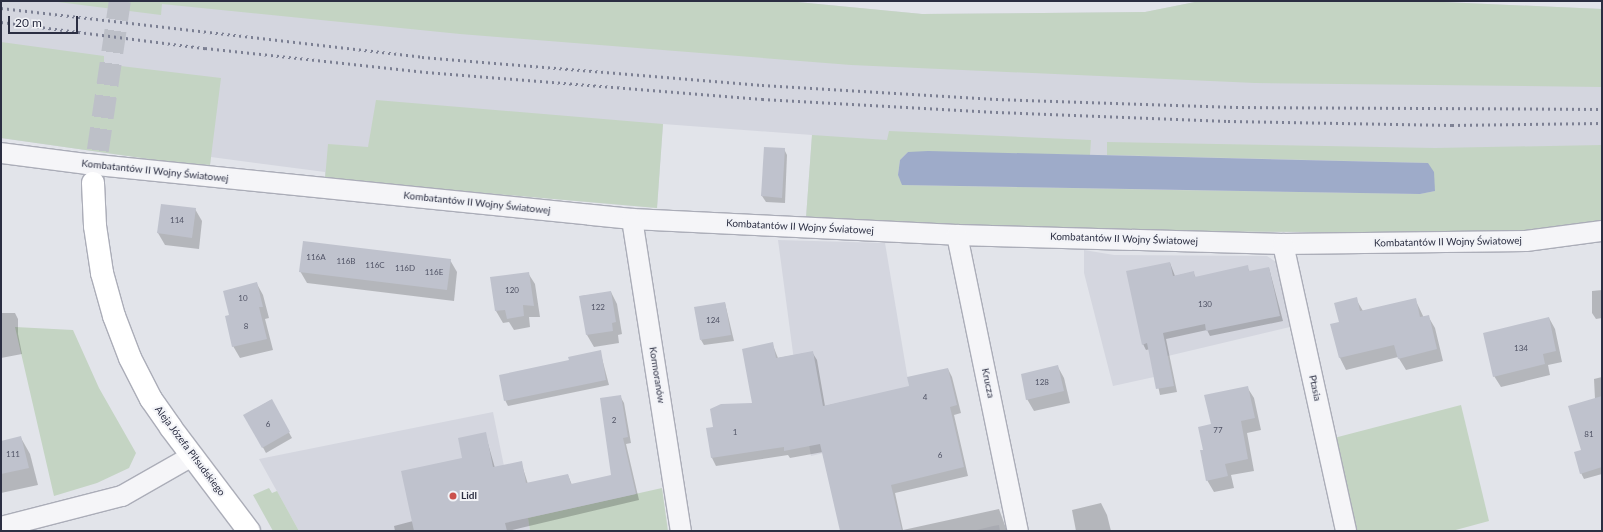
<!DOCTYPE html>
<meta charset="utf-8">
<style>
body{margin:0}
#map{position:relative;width:1603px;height:532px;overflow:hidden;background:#e2e4ea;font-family:Lato,sans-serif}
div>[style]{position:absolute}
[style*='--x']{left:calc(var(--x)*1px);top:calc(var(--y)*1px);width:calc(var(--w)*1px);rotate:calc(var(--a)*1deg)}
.built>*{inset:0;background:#d4d6df}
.green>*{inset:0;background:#c4d4c3}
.water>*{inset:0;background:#9eabc9}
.shadow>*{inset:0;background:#0003}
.building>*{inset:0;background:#bfc2cd}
.secondary-tunnel>*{height:22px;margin-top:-11px;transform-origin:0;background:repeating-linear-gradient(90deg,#bdc0c8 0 22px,transparent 0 33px)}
.roads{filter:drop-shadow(1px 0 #abadb8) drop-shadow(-1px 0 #abadb8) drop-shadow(0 1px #abadb8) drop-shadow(0 -1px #abadb8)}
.street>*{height:20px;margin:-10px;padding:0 10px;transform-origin:10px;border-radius:10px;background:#f5f5f8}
.secondary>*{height:22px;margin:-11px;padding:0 11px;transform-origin:11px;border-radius:11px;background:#fff}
.rail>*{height:3px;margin-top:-1.5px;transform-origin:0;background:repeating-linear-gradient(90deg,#7c8093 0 2px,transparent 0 6px)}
.dots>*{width:11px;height:11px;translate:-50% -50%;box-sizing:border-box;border:2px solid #f2f3f7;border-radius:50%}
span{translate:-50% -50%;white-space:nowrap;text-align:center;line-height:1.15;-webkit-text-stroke:4px #f2f3f7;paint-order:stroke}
.number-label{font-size:8px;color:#505365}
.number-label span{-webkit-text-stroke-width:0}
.street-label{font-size:10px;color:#2b2e42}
.poi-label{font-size:10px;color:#2b2e42;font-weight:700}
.left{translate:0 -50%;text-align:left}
.frame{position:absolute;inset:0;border:2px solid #2b2e42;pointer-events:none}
.scale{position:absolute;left:8px;top:16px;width:70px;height:18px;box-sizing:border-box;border:2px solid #2b2e42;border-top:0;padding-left:5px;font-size:12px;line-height:14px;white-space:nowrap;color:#2b2e42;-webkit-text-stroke:3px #f2f3f7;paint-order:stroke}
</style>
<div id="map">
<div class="built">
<div style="clip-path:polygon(1px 1px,787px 1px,922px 14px,1145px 12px,1200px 1px,1421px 1px,1602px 9px,1602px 223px,1521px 233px,1091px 231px,806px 218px,812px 135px,663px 124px,657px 208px,325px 179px,325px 172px,211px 157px,210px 165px,170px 162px,1px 138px)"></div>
<div style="clip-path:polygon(778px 240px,885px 243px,909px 386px,904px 434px,811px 456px,793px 353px)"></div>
<div style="clip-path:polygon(1084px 250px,1114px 255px,1267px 256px,1276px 262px,1290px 327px,1151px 360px,1154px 377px,1113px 386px,1084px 273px)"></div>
<div style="clip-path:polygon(493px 412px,515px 520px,528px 518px,530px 531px,299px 531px,259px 459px)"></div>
<div style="clip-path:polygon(999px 525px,1000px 531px,973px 531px,993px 526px)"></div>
</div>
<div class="green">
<div style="clip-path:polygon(50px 1px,787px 1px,922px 14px,1145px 12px,1200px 1px,1421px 1px,1602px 9px,1602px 87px,1255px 83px,851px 65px,460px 34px,162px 4px,161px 15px)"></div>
<div style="clip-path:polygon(1px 42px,104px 56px,104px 64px,221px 78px,210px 165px,170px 162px,1px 138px)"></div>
<div style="clip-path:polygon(376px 100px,663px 124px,657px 208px,325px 179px,328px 144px,368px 147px)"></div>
<div style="clip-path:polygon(889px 131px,1091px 140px,1090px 155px,908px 152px,900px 160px,898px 175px,903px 185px,1171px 190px,1420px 194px,1435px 191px,1428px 163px,1107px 155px,1107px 142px,1435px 148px,1602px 145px,1602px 223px,1521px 233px,1091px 231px,806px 218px,812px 135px,887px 140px)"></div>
<div style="clip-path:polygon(15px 327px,73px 330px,99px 388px,136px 453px,129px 468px,97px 483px,54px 496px)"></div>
<div style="clip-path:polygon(1461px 405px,1489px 521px,1452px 531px,1354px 531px,1334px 438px)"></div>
<div style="clip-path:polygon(269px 488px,272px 493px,277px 491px,299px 531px,273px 531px,253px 495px)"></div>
<div style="clip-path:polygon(662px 488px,668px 531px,530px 531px,528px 518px)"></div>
</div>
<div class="water">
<div style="clip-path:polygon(928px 151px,1428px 163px,1434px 172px,1435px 191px,1420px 194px,902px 185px,898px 175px,900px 160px,908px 152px)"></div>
</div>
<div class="shadow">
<div style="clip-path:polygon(765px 148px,784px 149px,787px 155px,785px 203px,766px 202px,762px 196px)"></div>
<div style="clip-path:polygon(162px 205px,195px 209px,202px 221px,199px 249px,165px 245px,158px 233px)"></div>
<div style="clip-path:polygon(450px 260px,457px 272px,454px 301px,307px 283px,300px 271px)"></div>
<div style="clip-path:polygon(1170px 263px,1175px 276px,1193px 272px,1196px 278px,1247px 267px,1250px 272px,1269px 268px,1283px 321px,1210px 336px,1207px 330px,1166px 339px,1177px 392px,1160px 395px,1150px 349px,1146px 350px,1143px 344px)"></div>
<div style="clip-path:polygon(528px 273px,535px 284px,540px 317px,529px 317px,530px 327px,514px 330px,509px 322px,503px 323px,496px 311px,491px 278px)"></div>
<div style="clip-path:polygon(257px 284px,263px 295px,269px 318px,265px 319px,273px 350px,240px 358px,233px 346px,230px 315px)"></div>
<div style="clip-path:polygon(1602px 290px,1602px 318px,1596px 319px,1592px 313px,1592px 291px)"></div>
<div style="clip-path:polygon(611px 292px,617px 304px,622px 334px,618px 335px,619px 343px,594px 347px,587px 335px,581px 296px)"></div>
<div style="clip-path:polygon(1356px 299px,1363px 311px,1415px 299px,1424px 318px,1428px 316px,1435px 328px,1443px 361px,1406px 370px,1398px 357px,1346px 370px,1340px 358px,1332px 325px,1340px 323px)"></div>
<div style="clip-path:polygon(725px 303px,734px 341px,704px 345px,701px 340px)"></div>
<div style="clip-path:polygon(1px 313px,15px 313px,18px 319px,18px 334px,22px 354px,1px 358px)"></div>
<div style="clip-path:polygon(1549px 318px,1555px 329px,1562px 362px,1548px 365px,1550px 375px,1501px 387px,1494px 376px)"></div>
<div style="clip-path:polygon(772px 343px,778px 358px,812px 352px,817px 360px,825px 406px,910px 387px,948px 369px,952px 377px,961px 413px,954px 415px,968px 476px,895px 493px,903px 530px,999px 509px,1007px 531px,853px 531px,823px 452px,790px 458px,788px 455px,716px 466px,712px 458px,707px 429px,714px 428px,754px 404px)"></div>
<div style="clip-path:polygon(600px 351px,609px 385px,508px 406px,505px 400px,570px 361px)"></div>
<div style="clip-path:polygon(1058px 367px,1064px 378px,1070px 403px,1034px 411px,1027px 399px)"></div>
<div style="clip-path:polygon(1602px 377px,1602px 474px,1584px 479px,1581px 473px,1582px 450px,1595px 399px,1594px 379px)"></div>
<div style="clip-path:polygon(1247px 387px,1254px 398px,1261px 430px,1247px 433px,1254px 471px,1231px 475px,1234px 488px,1214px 492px,1207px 480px,1204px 450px,1212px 425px)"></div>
<div style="clip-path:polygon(620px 396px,624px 403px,631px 443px,626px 444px,639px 500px,508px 531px,395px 531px,394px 526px,413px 521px,485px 433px,495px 468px,521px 462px,528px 484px,568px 475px,572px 485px,612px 476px)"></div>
<div style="clip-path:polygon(271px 400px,292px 438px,266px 453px,245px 415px)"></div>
<div style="clip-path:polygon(21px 438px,30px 454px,38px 485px,1px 493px,1px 442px)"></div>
<div style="clip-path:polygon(1101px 503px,1107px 515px,1111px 531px,1076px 531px,1072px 510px)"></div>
</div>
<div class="building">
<div style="clip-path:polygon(764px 147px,785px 148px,782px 198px,761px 196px)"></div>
<div style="clip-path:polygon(161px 204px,196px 208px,192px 238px,157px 233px)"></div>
<div style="clip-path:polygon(303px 241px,451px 259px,447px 290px,299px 272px)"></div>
<div style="clip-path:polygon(1170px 262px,1173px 276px,1194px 271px,1195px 277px,1248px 265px,1249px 271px,1269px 267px,1280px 316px,1206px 331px,1205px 324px,1163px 333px,1174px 386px,1156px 389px,1147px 343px,1142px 345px,1126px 271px)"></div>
<div style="clip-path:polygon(529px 272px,534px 306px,523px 305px,524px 316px,507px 319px,505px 310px,495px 311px,490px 277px)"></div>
<div style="clip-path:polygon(257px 282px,263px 307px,259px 307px,267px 339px,232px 347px,225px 316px,229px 315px,223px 291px)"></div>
<div style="clip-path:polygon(611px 291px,616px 322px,612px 323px,613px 331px,586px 335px,579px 296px)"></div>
<div style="clip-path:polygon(1357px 297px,1360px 311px,1416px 298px,1420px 317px,1429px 315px,1437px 349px,1398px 359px,1394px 345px,1339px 358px,1330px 324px,1339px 322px,1334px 303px)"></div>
<div style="clip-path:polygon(725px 302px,731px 335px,700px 340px,694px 307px)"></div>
<div style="clip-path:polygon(1549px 317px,1556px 351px,1543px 354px,1545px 364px,1493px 377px,1483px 333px)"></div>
<div style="clip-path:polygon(773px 342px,776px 358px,813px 351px,823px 406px,909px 386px,907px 377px,948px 368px,957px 405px,950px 407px,964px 467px,891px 485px,902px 531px,840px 531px,820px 444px,784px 451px,784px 447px,711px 458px,706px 428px,713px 427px,710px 409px,721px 404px,752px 403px,742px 349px)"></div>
<div style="clip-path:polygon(601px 350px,606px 380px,504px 401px,499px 375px,569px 360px,568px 357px)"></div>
<div style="clip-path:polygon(1058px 365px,1064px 391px,1026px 400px,1021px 374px)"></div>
<div style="clip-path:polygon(1248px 386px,1255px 418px,1241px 421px,1248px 459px,1225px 464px,1228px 476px,1206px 481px,1200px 450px,1203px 450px,1198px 427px,1211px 424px,1204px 395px)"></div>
<div style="clip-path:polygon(621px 395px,628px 437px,623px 438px,636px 494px,505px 523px,507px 531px,414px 531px,401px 471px,462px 458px,458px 438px,486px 432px,493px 467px,522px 461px,526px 483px,568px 474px,571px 484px,611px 475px,600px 398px)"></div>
<div style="clip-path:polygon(1602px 396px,1602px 467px,1580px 474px,1574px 452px,1581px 450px,1568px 406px)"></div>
<div style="clip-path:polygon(272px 399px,290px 432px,262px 448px,243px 415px)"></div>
<div style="clip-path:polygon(21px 436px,29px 468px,1px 474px,1px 441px)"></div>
</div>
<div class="secondary-tunnel">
<div style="--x:93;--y:183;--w:184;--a:-81.6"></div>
</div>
<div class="roads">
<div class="street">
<div style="--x:1;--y:153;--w:87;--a:7.3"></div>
<div style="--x:87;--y:164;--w:548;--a:5.76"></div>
<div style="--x:632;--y:219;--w:325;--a:2.8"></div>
<div style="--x:957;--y:235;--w:326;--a:1.6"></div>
<div style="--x:1283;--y:244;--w:243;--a:-0.7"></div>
<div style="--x:1526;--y:241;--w:77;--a:-7.5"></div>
<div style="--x:632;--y:219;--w:316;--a:81.1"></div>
<div style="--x:957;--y:235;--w:302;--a:78.4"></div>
<div style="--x:1283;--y:244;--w:294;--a:77.6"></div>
<div style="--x:1;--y:527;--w:125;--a:-14.4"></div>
<div style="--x:122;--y:496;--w:81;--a:-29.7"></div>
</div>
<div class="secondary">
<div style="--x:93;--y:183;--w:43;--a:87.3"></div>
<div style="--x:95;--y:226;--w:48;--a:81.5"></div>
<div style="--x:102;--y:273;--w:45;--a:74.4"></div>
<div style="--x:114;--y:316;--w:45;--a:69.1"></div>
<div style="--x:130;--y:358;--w:46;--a:62.9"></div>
<div style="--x:151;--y:399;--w:35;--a:55"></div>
<div style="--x:171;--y:428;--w:129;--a:52.9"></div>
</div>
</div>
<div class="rail">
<div style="--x:1;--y:8;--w:424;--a:6.6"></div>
<div style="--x:422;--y:57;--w:341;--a:4.7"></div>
<div style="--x:762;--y:85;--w:234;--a:3.4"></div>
<div style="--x:996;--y:99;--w:240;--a:1.9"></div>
<div style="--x:1236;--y:107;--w:366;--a:0.3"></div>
<div style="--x:1;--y:22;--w:206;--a:7.3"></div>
<div style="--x:205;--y:48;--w:222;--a:6.2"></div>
<div style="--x:426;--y:72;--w:337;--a:4.6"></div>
<div style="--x:762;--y:99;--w:234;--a:3.2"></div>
<div style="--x:996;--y:112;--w:232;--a:2.2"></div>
<div style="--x:1228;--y:121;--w:224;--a:1"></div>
<div style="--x:1452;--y:125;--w:150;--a:-0.8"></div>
</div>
<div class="dots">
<div style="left:453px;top:496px;background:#cb514c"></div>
</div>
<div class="number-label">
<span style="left:177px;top:221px">114</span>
<span style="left:316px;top:258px">116A</span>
<span style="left:346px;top:262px">116B</span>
<span style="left:375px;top:266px">116C</span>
<span style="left:405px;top:269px">116D</span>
<span style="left:434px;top:273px">116E</span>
<span style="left:512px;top:291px">120</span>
<span style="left:243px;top:299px">10</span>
<span style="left:1205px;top:305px">130</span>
<span style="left:598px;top:308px">122</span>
<span style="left:713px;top:321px">124</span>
<span style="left:246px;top:327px">8</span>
<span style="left:1521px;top:349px">134</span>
<span style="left:1042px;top:383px">128</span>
<span style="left:925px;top:398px">4</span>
<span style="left:614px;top:421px">2</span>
<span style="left:268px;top:425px">6</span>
<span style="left:1218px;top:431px">77</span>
<span style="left:735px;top:433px">1</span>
<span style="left:1589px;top:435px">81</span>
<span style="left:13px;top:455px">111</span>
<span style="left:940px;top:456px">6</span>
</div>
<div class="street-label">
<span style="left:155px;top:171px;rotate:6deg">Kombatantów II Wojny Światowej</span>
<span style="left:477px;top:203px;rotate:6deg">Kombatantów II Wojny Światowej</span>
<span style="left:800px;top:227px;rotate:3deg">Kombatantów II Wojny Światowej</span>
<span style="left:1124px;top:239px;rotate:2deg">Kombatantów II Wojny Światowej</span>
<span style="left:1448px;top:242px;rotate:-1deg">Kombatantów II Wojny Światowej</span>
<span style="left:657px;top:375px;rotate:81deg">Kormoranów</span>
<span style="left:988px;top:383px;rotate:78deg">Krucza</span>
<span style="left:1315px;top:388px;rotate:78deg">Ptasia</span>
<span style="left:190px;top:451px;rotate:53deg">Aleja Józefa Piłsudskiego</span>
</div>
<div class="poi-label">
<span class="left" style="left:461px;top:496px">Lidl</span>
</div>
<div class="frame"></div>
<div class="scale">20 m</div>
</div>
